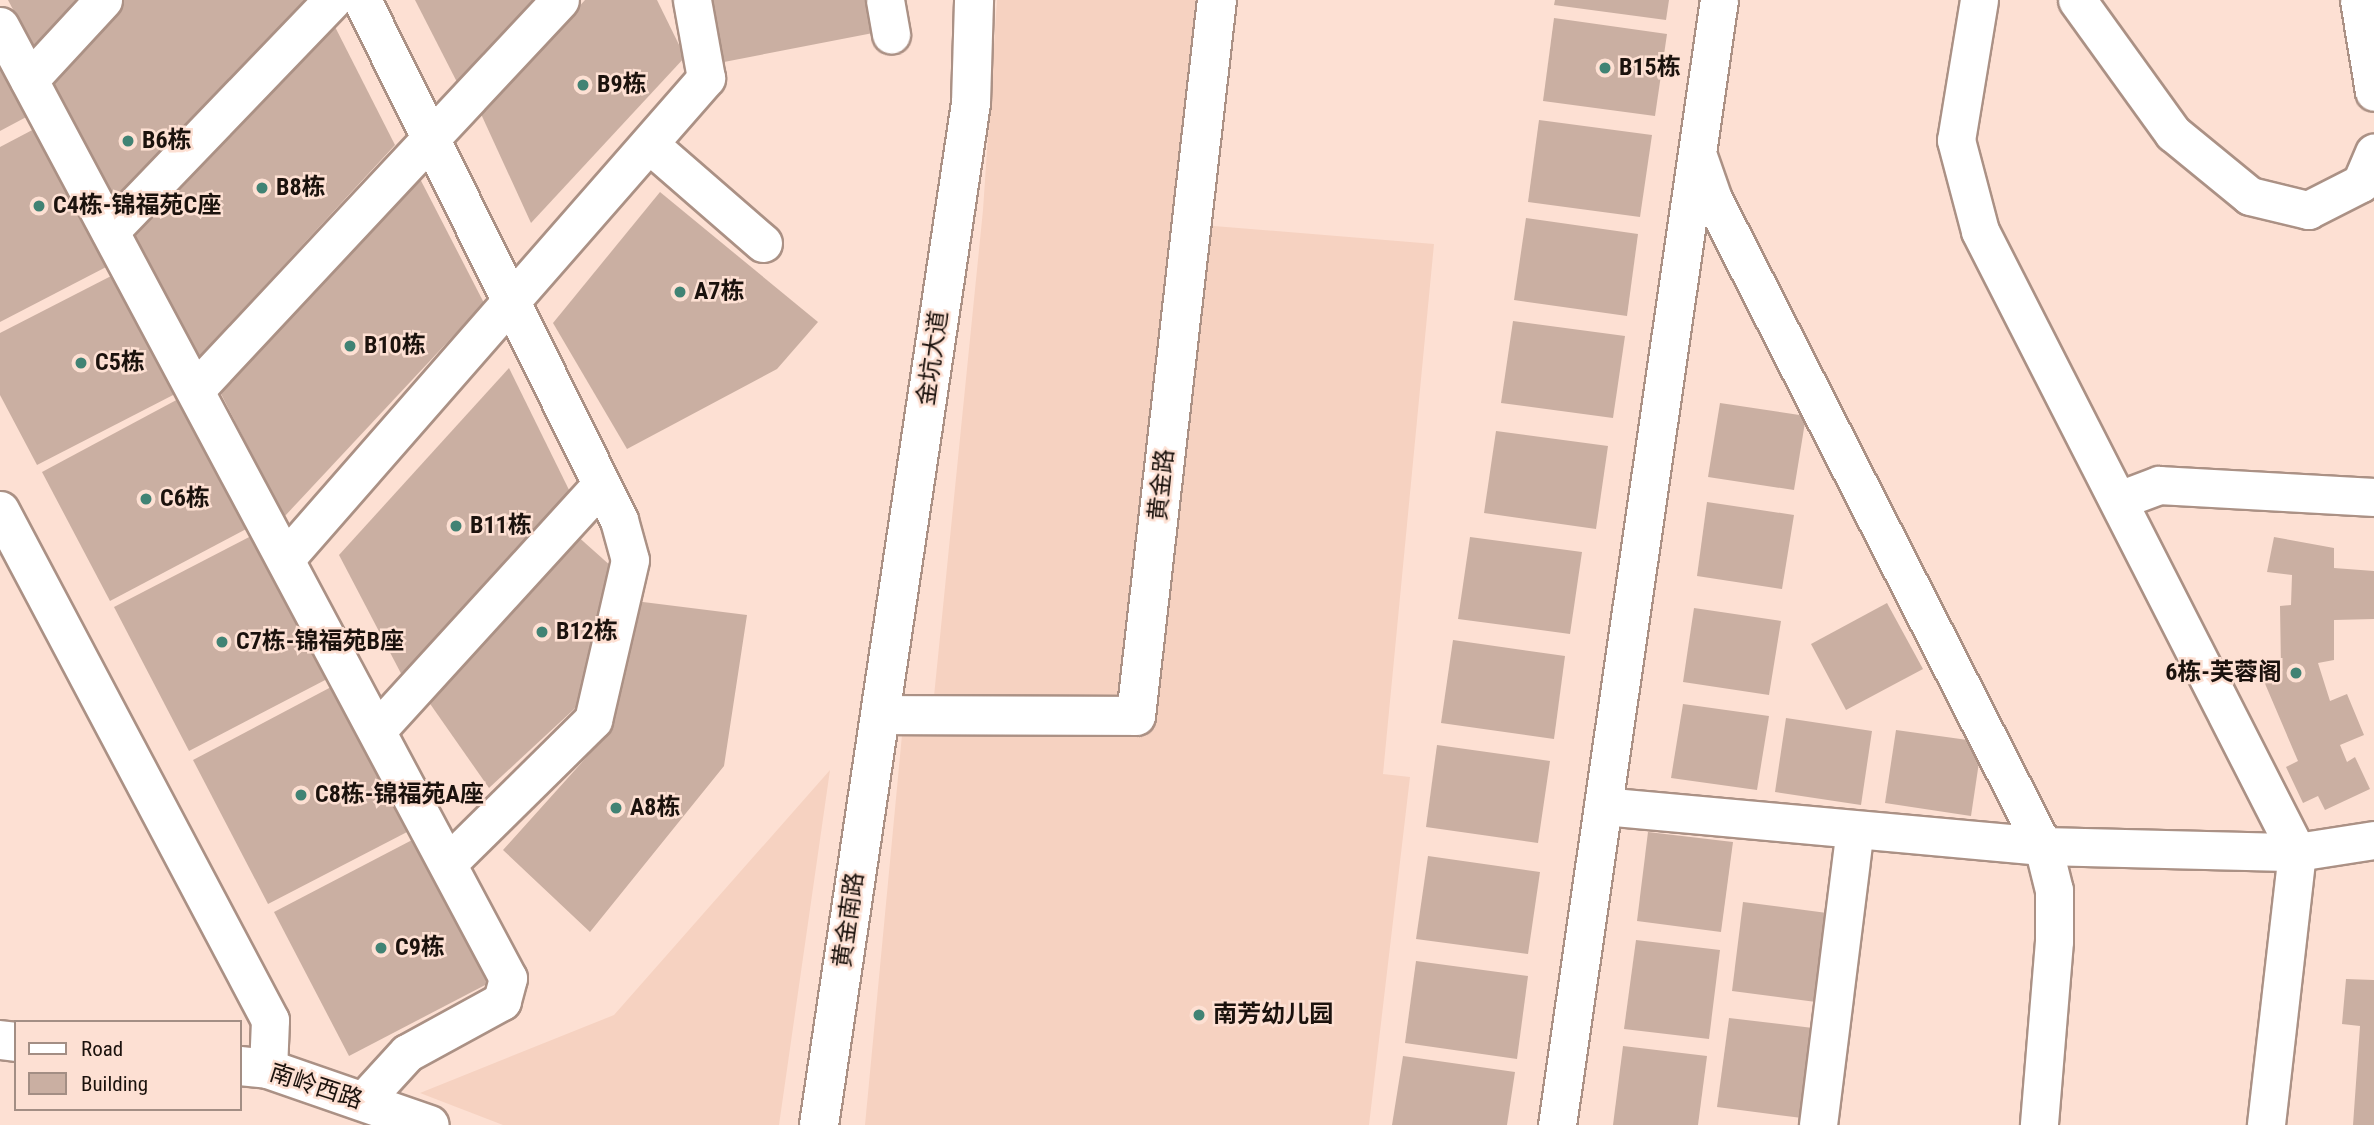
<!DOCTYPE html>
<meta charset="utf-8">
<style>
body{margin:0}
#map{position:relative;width:2374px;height:1125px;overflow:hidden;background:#fde0d3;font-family:"Roboto Condensed","Noto Sans SC",sans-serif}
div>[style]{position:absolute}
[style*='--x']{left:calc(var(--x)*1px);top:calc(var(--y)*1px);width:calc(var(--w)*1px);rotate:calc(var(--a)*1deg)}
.built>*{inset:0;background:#f6d2c1}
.building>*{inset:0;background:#caafa2}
.roads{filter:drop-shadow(2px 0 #ab9185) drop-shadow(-2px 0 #ab9185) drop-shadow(0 2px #ab9185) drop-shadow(0 -2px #ab9185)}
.street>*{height:37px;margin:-18.5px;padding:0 18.5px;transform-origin:18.5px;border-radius:18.5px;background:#fff}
.secondary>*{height:38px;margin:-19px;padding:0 19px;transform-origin:19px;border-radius:19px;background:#fff}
.dots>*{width:19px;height:19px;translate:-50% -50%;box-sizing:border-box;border:4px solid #fde0d3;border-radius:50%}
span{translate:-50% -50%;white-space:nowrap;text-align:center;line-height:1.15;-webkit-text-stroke:5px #fde0d3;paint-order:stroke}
.poi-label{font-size:24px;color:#1b120d;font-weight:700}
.left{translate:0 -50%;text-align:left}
.right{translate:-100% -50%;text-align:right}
.street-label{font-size:24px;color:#1b120d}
.legend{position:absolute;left:14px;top:1020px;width:228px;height:91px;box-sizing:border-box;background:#fde0d3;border:2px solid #a38e84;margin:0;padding:9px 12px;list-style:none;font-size:21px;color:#1b120d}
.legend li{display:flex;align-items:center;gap:14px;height:35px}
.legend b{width:35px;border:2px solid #a38e84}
</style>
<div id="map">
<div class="built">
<div style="clip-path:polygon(997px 0,1201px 0,1177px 223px,1434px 244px,1383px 774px,1410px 777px,1369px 1125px,865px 1125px,902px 735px,930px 736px,983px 210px)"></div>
<div style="clip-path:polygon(830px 770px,779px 1125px,503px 1125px,420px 1093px,614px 1015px)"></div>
</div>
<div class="building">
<div style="clip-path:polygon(8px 0,93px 0,39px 59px)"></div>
<div style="clip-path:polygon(119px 0,306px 0,115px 206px,49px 77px)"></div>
<div style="clip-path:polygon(415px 0,540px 0,460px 88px)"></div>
<div style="clip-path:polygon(585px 0,657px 0,685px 57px,531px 223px,481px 114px)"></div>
<div style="clip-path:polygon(712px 0,867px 0,873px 33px,724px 62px)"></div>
<div style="clip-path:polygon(1555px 0,1669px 0,1666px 20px,1554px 5px)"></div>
<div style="clip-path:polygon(328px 13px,395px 145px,197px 359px,130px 230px)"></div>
<div style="clip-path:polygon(1554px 18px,1667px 34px,1655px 116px,1543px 101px)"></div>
<div style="clip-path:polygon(0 55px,30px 115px,0 131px)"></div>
<div style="clip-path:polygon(1539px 120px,1652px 135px,1640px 217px,1528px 202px)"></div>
<div style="clip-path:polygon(38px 127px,110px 265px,0 322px,0 147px)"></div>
<div style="clip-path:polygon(416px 171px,484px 303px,284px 517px,218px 388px)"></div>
<div style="clip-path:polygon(660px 192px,818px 322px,777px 369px,627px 449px,553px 323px)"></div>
<div style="clip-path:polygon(1526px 218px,1638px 234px,1627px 316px,1514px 300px)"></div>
<div style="clip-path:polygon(115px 274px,177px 393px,37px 465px,0 395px,0 333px)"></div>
<div style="clip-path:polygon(1513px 321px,1625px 336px,1613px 418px,1501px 403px)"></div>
<div style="clip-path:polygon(509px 368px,573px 498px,406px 683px,339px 555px)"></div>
<div style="clip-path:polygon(182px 397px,250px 527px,110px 601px,42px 472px)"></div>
<div style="clip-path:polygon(1720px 403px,1806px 416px,1794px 490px,1708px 477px)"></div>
<div style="clip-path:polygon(1496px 431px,1608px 446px,1596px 529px,1484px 513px)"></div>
<div style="clip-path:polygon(1707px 502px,1794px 515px,1782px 589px,1697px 576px)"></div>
<div style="clip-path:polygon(255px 534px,329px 678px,189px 751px,114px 607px)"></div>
<div style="clip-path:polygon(575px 534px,612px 567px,585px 699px,489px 788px,426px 698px)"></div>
<div style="clip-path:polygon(1470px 537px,1582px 552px,1570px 634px,1458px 619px)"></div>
<div style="clip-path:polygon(2274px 537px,2334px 548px,2334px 568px,2374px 571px,2374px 619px,2334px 620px,2334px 660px,2318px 663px,2330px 701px,2347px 694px,2364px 735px,2340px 745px,2347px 762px,2355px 757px,2370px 789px,2325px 810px,2318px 796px,2303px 803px,2286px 767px,2298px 761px,2263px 679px,2281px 668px,2280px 606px,2291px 605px,2292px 575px,2267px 572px)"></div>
<div style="clip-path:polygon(635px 601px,747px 615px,724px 766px,590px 932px,503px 850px,611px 730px)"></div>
<div style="clip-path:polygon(1887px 603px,1923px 669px,1846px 710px,1811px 644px)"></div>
<div style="clip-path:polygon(1694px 608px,1781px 621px,1769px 695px,1683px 682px)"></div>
<div style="clip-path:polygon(1453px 640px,1565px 656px,1554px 739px,1441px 723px)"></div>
<div style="clip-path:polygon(333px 686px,409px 831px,268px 904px,193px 760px)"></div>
<div style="clip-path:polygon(1683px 704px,1769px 716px,1757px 790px,1671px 778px)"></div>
<div style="clip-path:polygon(1786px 718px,1872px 731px,1861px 805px,1775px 792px)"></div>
<div style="clip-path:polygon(1896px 730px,1982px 742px,1971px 816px,1885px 803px)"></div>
<div style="clip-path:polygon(1437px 745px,1550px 761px,1538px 843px,1426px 827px)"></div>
<div style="clip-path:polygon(1648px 832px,1733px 842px,1721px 932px,1637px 921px)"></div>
<div style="clip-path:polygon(414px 839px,489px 983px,349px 1056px,274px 912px)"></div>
<div style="clip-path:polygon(1428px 856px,1540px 872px,1528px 954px,1416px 939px)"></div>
<div style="clip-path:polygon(1743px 902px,1827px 913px,1816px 1002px,1732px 991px)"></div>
<div style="clip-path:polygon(1636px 940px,1720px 950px,1709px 1039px,1624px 1029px)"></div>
<div style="clip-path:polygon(1416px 961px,1528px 976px,1517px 1059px,1405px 1043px)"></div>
<div style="clip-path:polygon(2346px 979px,2374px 980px,2374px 1125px,2353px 1125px,2360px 1026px,2342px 1024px)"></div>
<div style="clip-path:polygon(1729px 1018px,1813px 1028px,1802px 1118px,1717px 1107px)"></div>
<div style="clip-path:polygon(1623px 1046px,1707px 1056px,1698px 1125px,1613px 1125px)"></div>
<div style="clip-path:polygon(1403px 1056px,1515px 1072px,1507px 1125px,1392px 1125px)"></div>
</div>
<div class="roads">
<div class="street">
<div style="--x:362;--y:0;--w:580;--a:63.7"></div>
<div style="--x:619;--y:520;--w:41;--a:74.6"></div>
<div style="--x:630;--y:560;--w:164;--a:103"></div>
<div style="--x:593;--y:720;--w:202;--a:135.4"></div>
<div style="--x:885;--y:0;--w:35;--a:80"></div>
<div style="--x:1979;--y:0;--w:142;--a:99.3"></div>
<div style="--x:1956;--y:140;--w:94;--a:75.2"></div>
<div style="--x:1980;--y:231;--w:697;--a:62.96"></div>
<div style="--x:2297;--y:852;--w:275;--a:96.5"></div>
<div style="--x:2077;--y:0;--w:164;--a:54.2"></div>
<div style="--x:2173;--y:133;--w:99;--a:39.3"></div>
<div style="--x:2250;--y:196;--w:60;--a:13.6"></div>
<div style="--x:2308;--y:210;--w:59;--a:-27"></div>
<div style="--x:2361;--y:183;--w:33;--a:-67"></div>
<div style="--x:2359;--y:0;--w:93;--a:80.7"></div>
<div style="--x:0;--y:26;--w:1079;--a:61.92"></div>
<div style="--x:508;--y:978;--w:24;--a:105"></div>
<div style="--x:502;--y:1001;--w:108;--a:151.3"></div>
<div style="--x:407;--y:1053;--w:65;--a:132.5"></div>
<div style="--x:29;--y:80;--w:109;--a:-47.2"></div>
<div style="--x:649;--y:144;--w:151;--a:41"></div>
<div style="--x:1698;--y:156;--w:46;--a:70.8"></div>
<div style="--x:1713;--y:199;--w:726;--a:62.98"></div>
<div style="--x:2043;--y:846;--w:45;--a:76"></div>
<div style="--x:2054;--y:890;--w:51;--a:90"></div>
<div style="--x:2054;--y:941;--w:185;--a:94.7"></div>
<div style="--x:110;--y:231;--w:320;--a:-46.1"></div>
<div style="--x:195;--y:390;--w:534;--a:-46.9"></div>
<div style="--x:2119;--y:500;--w:43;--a:-20.6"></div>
<div style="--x:2159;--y:485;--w:215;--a:3.2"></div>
<div style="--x:0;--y:510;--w:577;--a:62.1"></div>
<div style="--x:270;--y:1020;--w:49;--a:92.3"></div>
<div style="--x:286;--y:558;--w:638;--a:-48.81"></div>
<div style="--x:706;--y:78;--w:79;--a:-100.2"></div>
<div style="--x:378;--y:729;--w:331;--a:-47.6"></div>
<div style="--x:1603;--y:806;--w:442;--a:5.2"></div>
<div style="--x:2043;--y:846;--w:254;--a:1.4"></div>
<div style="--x:2297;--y:852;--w:78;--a:-8.9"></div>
<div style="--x:1557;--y:1125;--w:1137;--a:-81.81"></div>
<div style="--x:1818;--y:1125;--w:297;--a:-82.9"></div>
</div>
<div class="secondary">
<div style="--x:880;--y:715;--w:256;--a:0.2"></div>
<div style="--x:1136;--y:716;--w:721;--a:-83.55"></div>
<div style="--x:0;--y:1040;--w:16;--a:7"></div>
<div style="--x:240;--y:1066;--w:28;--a:6"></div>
<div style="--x:268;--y:1069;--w:171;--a:19.1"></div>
<div style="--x:819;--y:1125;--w:1033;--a:-81.54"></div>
<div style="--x:971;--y:103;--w:103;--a:-88.3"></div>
</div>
</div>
<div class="dots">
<div style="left:1605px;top:68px;background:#418374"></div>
<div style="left:583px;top:85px;background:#418374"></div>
<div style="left:128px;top:141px;background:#418374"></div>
<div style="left:262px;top:188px;background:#418374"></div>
<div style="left:39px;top:206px;background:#418374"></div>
<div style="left:680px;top:292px;background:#418374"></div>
<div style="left:350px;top:346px;background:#418374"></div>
<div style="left:81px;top:363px;background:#418374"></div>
<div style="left:146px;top:499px;background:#418374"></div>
<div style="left:456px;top:526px;background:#418374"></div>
<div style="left:542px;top:632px;background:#418374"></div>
<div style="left:222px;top:642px;background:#418374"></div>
<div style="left:2296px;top:673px;background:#418374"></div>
<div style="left:301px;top:795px;background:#418374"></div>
<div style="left:616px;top:808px;background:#418374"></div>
<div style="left:381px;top:948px;background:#418374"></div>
<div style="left:1199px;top:1015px;background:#418374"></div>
</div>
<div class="poi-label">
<span class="left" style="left:1619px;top:68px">B15栋</span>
<span class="left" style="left:597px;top:85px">B9栋</span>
<span class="left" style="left:142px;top:141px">B6栋</span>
<span class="left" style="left:276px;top:188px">B8栋</span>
<span class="left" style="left:53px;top:206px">C4栋-锦福苑C座</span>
<span class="left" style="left:694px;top:292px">A7栋</span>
<span class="left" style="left:364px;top:346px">B10栋</span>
<span class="left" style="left:95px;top:363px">C5栋</span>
<span class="left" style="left:160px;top:499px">C6栋</span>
<span class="left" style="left:470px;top:526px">B11栋</span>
<span class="left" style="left:556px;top:632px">B12栋</span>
<span class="left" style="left:236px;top:642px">C7栋-锦福苑B座</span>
<span class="right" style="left:2282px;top:673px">6栋-芙蓉阁</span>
<span class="left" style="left:315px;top:795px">C8栋-锦福苑A座</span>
<span class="left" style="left:630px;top:808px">A8栋</span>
<span class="left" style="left:395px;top:948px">C9栋</span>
<span class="left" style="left:1213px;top:1015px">南芳幼儿园</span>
</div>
<div class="street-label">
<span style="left:933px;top:358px;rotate:-82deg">金坑大道</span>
<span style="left:1162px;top:485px;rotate:-84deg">黄金路</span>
<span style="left:849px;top:920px;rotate:-82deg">黄金南路</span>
<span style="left:316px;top:1087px;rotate:18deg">南岭西路</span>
</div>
<ul class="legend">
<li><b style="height:9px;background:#fff"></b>Road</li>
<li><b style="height:19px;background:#caafa2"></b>Building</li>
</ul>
</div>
